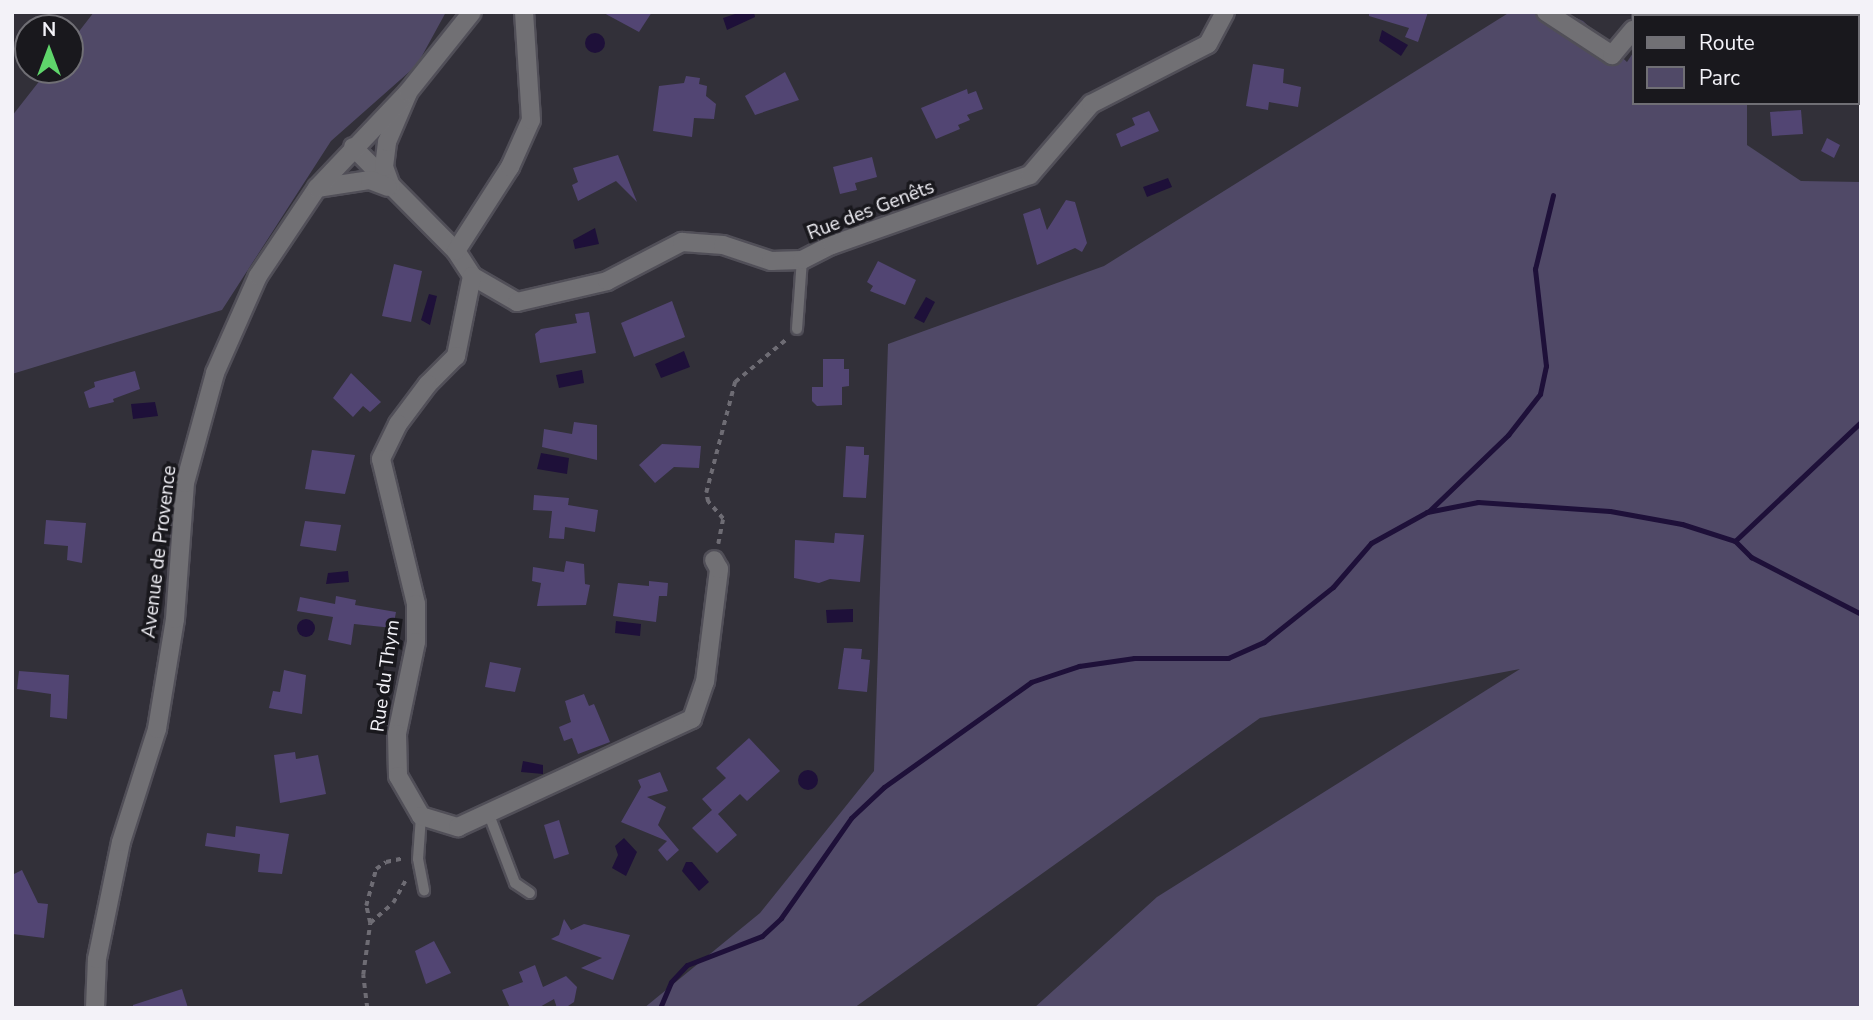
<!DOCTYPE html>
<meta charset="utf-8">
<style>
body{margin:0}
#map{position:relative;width:1873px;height:1020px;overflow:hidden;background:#323039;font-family:"Nunito Sans",sans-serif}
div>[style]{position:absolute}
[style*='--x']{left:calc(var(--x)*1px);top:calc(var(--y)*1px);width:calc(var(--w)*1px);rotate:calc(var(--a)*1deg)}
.green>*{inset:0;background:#504967}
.water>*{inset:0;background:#1e1039}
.round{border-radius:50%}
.stream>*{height:5px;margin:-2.5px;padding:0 2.5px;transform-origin:2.5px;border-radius:2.5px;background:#1e1039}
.building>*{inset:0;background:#524573}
.path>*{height:3.5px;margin-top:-1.75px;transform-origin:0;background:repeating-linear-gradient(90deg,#6e6c74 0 5px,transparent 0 10px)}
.roads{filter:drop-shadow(2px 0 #514f58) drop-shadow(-2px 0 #514f58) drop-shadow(0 2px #514f58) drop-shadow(0 -2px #514f58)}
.service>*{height:10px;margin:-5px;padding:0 5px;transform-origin:5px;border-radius:5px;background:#717074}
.minor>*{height:18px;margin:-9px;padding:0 9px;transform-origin:9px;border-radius:9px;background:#717074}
.tertiary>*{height:18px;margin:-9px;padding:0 9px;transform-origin:9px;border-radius:9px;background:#717074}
span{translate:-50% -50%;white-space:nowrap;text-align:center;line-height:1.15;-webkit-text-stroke:7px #19181d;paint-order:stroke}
.street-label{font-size:19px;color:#f3f2f8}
.frame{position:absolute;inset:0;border:14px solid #f3f2f8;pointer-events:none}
.legend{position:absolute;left:1632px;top:14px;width:228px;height:91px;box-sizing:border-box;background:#19181d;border:2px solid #706f75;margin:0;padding:9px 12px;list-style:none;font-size:21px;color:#f3f2f8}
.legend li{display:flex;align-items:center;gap:14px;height:35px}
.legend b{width:35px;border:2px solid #706f75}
.north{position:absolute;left:14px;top:14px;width:70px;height:70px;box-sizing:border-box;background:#19181d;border:2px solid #706f75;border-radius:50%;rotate:0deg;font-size:19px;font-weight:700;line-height:28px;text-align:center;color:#f3f2f8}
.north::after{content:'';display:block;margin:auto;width:24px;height:32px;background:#5fd56b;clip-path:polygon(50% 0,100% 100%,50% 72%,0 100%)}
</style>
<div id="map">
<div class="green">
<div style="clip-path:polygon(94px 12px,446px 12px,417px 65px,331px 141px,222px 310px,12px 374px,12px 116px,48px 70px,70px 70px,70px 43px)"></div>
<div style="clip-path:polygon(1510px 12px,1563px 12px,1583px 21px,1627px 62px,1633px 53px,1633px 103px,1747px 103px,1747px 145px,1801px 181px,1861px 182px,1861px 1008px,1034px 1008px,1157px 897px,1520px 669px,1260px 718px,854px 1008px,644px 1008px,760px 913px,874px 771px,888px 344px,1104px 266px)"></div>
<div style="clip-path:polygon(1659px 12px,1861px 12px,1861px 91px,1857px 16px,1657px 16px)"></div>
</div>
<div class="water">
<div style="clip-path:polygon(741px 12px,754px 12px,755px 17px,727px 30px,723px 18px)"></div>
<div style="clip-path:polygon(1382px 30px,1408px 45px,1401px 56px,1379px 41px)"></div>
<div class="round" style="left:585px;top:33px;width:20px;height:20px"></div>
<div style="clip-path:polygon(1168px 178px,1172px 187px,1147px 197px,1143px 187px)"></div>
<div style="clip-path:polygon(595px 228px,599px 244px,575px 249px,573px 240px)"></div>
<div style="clip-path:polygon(429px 294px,437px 296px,430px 325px,421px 320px)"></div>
<div style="clip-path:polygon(926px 297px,935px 302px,924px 323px,914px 318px)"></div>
<div style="clip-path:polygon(684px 351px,690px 367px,661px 378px,655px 364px)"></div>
<div style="clip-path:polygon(582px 370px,584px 383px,559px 388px,556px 375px)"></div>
<div style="clip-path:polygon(155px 402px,158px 416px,133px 419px,131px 404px)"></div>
<div style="clip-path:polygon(541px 453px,569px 458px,567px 474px,537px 469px)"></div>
<div style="clip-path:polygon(348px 571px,349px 582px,326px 584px,328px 573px)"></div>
<div style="clip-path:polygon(853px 609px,853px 622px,827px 623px,826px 610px)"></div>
<div class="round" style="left:297px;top:619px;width:18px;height:18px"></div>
<div style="clip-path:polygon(616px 621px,641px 624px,640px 636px,615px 633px)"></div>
<div style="clip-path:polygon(523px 761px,543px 765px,543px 774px,521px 772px)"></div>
<div class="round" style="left:798px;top:770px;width:20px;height:20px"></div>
<div style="clip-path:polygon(624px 838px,637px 852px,626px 876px,612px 868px,618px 855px,615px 846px)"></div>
<div style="clip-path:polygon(686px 862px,692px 862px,709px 882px,699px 891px,682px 871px)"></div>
</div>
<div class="stream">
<div style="--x:1429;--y:511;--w:110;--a:-43.9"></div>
<div style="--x:1508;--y:435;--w:52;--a:-52"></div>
<div style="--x:1540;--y:394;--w:29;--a:-78"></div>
<div style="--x:1546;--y:366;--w:98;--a:-96.5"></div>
<div style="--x:1535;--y:269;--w:76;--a:-76.3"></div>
<div style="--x:1735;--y:541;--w:173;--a:-43.4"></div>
<div style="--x:660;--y:1008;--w:28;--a:-67"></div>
<div style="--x:671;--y:982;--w:23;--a:-47"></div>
<div style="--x:687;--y:965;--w:80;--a:-21.1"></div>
<div style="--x:762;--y:936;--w:26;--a:-43"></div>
<div style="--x:781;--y:918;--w:122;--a:-55"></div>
<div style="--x:851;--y:818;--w:45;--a:-43.2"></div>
<div style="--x:884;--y:787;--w:181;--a:-35.5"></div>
<div style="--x:1031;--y:682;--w:51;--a:-18.4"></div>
<div style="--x:1079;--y:666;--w:56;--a:-8.3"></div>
<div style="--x:1134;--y:658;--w:94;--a:0"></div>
<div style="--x:1228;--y:658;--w:39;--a:-24"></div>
<div style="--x:1264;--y:642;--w:88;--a:-38.6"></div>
<div style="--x:1333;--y:587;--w:58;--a:-49.2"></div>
<div style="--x:1371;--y:543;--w:64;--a:-29"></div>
<div style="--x:1427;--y:512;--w:52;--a:-11.1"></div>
<div style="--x:1478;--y:502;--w:132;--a:3.9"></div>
<div style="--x:1610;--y:511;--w:73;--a:10.2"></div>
<div style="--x:1682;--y:524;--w:56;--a:17.8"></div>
<div style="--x:1735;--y:541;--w:23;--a:45"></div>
<div style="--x:1751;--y:557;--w:124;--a:27.4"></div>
</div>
<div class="building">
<div style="clip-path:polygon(602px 12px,652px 12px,639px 32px)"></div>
<div style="clip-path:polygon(1369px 12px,1428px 12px,1418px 42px,1405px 37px,1409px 28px,1369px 16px)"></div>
<div style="clip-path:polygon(1253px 64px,1284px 69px,1283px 83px,1301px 87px,1298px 107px,1269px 102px,1268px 110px,1246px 106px)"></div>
<div style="clip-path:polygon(785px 72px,799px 100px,755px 115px,745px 96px)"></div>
<div style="clip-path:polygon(686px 76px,700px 78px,699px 84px,707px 86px,706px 96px,716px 104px,714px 119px,694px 118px,692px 137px,653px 131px,659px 86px,684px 83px)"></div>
<div style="clip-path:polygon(967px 89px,968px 94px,976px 91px,983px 109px,967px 115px,970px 120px,958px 125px,960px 129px,936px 139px,921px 108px)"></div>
<div style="clip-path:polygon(1801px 110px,1803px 134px,1772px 136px,1770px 112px)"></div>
<div style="clip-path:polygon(1149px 111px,1159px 131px,1121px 147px,1116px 134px,1135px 125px,1132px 118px)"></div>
<div style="clip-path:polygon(1827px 138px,1840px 145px,1834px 158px,1821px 151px)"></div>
<div style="clip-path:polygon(618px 155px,637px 202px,616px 181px,578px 201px,572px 185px,578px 182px,573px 168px)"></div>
<div style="clip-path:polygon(872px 157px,877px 177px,855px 183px,857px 190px,840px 194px,833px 167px)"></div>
<div style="clip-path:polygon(1066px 200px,1075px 202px,1087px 243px,1082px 252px,1075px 248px,1037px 265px,1023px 214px,1040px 208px,1047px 230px)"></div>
<div style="clip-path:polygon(878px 261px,916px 280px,905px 305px,870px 291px,873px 286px,867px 282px)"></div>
<div style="clip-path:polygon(394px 264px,422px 271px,411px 322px,382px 316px)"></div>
<div style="clip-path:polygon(672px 301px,685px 337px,634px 357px,621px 323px)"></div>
<div style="clip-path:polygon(589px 312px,596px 353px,540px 363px,535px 334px,541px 329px,577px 323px,575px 314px)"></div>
<div style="clip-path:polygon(823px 359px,844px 359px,844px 369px,849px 369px,849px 386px,842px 387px,842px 405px,817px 406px,812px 401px,812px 387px,823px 387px)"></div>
<div style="clip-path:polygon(135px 371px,140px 389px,113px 399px,114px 402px,89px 408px,84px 392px,95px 387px,94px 382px)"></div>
<div style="clip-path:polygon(351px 373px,381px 402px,370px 412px,363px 406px,353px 417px,333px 398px)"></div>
<div style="clip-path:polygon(574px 422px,597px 425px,597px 460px,542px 447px,544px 429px,572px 434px)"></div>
<div style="clip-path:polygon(662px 444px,701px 446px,699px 468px,674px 467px,655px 483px,639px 465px)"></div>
<div style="clip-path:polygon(846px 446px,864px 447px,864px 455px,869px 455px,866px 498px,843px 497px)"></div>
<div style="clip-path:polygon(312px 450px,355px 455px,345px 494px,305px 489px)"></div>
<div style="clip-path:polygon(534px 495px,569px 498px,568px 505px,598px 510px,595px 532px,565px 527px,564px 539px,549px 538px,552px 511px,533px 510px)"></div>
<div style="clip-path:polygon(46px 520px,86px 523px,82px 563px,67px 560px,68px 546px,44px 544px)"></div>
<div style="clip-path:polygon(305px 521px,341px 525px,336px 551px,300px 546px)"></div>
<div style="clip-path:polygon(835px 533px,864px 535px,860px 582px,830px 579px,819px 583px,794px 578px,795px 540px,834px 543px)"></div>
<div style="clip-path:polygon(566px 561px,584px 564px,585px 584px,590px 585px,586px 605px,537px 606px,541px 583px,532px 581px,533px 567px,564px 572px)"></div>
<div style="clip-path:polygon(649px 581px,668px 583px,667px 596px,659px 596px,656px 622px,613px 616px,618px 583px,649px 586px)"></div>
<div style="clip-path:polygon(336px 596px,356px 600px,355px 605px,396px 612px,393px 628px,354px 624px,351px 645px,328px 640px,333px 617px,297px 611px,300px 597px,335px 604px)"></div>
<div style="clip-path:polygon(844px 648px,862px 649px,861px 659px,870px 660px,867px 692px,838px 689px)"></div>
<div style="clip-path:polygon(490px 662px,521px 668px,515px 692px,485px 687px)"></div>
<div style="clip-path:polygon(284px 670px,306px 675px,302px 714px,269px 708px,273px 691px,280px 692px)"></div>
<div style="clip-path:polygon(19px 671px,69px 675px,67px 719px,50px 717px,51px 694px,17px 689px)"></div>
<div style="clip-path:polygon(584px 694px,589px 706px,594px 704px,610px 742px,578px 754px,572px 738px,564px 741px,559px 727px,571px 722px,565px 701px)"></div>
<div style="clip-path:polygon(749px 738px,780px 771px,747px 801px,740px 794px,718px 814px,737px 835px,717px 853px,692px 828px,712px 810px,702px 799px,726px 778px,716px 768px)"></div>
<div style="clip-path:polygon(295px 752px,296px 759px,318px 755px,326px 794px,280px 803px,274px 755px)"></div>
<div style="clip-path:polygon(660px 772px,668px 791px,647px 797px,666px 807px,658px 825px,679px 850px,667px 861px,658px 850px,667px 841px,621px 822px,641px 787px,638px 780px)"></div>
<div style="clip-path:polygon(559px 820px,569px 854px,554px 859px,544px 825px)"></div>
<div style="clip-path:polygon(236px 826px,289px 834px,282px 874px,258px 872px,260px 854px,205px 846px,207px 833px,235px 837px)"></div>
<div style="clip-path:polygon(22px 870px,38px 903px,48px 904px,44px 938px,13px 934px,12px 875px)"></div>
<div style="clip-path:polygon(564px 919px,571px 930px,584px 924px,630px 935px,613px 980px,581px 968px,602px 958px,551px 939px,559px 935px)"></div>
<div style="clip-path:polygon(434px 941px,451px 973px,426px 984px,415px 951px)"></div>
<div style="clip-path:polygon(535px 965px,543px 987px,566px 976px,577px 987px,574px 1002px,565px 1008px,557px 1008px,554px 999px,538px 1008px,510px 1008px,502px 990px,523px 982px,519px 972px)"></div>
<div style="clip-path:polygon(182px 989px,188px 1008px,133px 1008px,133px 1005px)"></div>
</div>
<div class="path">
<div style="--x:1693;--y:12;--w:2;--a:90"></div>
<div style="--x:718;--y:544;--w:25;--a:-79"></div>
<div style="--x:723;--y:519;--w:23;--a:-131"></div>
<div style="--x:708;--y:502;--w:9;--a:-103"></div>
<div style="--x:706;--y:493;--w:115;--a:-75.4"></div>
<div style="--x:735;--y:382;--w:69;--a:-39.7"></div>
<div style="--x:370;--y:923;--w:17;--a:-103"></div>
<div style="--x:366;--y:906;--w:38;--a:-75"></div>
<div style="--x:376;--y:869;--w:12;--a:-35"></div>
<div style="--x:386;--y:862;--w:19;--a:-12"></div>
<div style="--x:367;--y:1008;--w:33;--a:-97"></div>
<div style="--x:363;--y:975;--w:52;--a:-82.3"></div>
<div style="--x:370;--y:923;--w:30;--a:-41"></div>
<div style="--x:393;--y:903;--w:29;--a:-61"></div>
</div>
<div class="roads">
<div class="service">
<div style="--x:797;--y:329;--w:69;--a:-85.9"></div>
<div style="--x:488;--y:812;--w:76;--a:69.2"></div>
<div style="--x:515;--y:883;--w:18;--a:34"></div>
<div style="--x:421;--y:816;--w:43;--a:94"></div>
<div style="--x:418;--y:859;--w:32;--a:79"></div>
</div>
<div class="minor">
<div style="--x:1546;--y:12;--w:79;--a:33.1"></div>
<div style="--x:1612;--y:55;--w:33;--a:-50"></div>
<div style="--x:1642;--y:16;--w:4;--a:-63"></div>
<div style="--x:353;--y:147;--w:146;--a:45.3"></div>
<div style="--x:456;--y:251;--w:30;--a:57"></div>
<div style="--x:472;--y:276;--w:52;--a:30"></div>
<div style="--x:517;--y:302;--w:92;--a:-13.1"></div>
<div style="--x:607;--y:281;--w:85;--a:-27.5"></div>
<div style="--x:682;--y:242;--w:41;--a:4.2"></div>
<div style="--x:723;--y:245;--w:51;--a:18.4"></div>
<div style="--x:771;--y:261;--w:31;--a:-2"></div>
<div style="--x:802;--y:260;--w:34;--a:-27"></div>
<div style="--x:832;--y:245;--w:210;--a:-19.5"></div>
<div style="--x:1030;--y:175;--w:94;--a:-49.3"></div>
<div style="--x:1091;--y:104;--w:131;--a:-27.1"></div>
<div style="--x:1208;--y:44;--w:36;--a:-62"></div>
<div style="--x:391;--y:186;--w:20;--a:-110"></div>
<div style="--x:384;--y:167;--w:25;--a:-83"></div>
<div style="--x:387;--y:142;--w:53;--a:-66.8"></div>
<div style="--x:317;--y:188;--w:54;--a:-8.6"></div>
<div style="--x:370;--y:180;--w:19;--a:21"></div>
<div style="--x:456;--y:251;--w:100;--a:-57.3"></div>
<div style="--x:510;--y:167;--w:51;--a:-65.9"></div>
<div style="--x:531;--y:120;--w:108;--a:-93.7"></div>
<div style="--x:472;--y:276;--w:82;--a:101.3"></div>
<div style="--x:456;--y:356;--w:40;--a:135"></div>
<div style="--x:428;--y:384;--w:50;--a:126.9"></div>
<div style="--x:398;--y:424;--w:39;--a:116"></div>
<div style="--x:381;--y:459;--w:149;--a:76.4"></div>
<div style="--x:416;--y:604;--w:38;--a:90"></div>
<div style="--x:416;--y:642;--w:94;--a:101.7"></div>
<div style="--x:397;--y:734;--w:42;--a:88.6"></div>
<div style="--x:398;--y:776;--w:46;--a:60.1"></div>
<div style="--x:421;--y:816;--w:39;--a:17"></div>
<div style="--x:458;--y:827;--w:258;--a:-24.8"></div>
<div style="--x:692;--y:719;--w:39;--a:-71"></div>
<div style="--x:705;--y:682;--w:114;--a:-82.9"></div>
<div style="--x:719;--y:569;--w:10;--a:-119"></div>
</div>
<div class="tertiary">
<div style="--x:95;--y:1008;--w:49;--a:-87.7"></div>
<div style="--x:97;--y:959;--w:119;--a:-78.4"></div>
<div style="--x:121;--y:842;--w:119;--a:-72.3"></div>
<div style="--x:157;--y:729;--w:111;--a:-80.7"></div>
<div style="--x:175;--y:619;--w:136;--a:-85.8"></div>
<div style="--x:185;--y:483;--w:114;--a:-74.7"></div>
<div style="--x:215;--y:373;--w:106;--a:-66.1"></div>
<div style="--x:258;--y:276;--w:106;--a:-56.2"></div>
<div style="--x:317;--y:188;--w:132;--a:-46.5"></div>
<div style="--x:408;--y:92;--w:102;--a:-51.3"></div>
</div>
</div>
<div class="street-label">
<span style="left:871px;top:211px;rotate:-21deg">Rue des Genêts</span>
<span style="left:160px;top:552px;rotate:-83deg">Avenue de Provence</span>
<span style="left:386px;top:676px;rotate:-82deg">Rue du Thym</span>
</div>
<div class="frame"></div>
<ul class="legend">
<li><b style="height:9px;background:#717074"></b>Route</li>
<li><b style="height:19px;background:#504967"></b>Parc</li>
</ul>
<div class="north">N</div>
</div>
